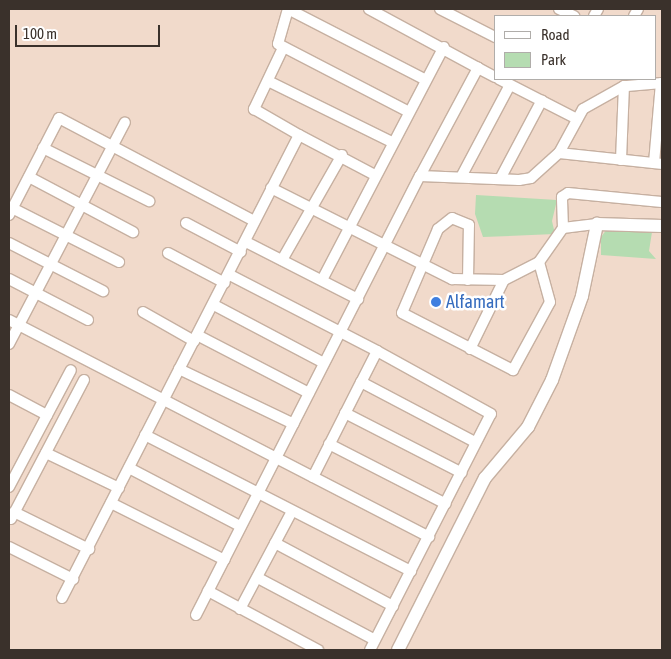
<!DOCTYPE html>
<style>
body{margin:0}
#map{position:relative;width:671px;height:659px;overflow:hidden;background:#f1dacb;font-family:"Asap Condensed",sans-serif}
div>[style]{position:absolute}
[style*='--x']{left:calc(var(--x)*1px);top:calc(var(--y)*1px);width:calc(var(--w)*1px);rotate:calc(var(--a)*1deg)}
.green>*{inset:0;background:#b5dcb1}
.roads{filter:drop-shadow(1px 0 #c6b0a1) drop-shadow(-1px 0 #c6b0a1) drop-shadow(0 1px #c6b0a1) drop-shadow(0 -1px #c6b0a1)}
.minor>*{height:10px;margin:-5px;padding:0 5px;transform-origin:5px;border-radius:5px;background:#fff}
.tertiary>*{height:12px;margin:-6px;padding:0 6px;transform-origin:6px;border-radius:6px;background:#fff}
.dots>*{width:14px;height:14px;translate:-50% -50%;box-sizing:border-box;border:2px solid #fff;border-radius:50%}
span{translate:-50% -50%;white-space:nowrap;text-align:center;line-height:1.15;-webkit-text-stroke:5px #fff;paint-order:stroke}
.shop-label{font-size:18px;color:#366cbe}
.left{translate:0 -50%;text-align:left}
.frame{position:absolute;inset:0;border:10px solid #3a312b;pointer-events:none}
.legend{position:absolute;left:494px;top:15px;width:162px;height:65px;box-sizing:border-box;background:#fff;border:1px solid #b0adaa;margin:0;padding:6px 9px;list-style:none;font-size:15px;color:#3a312b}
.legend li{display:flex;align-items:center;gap:10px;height:25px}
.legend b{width:25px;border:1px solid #b0adaa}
.scale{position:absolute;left:15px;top:25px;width:145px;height:22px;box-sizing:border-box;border:2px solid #3a312b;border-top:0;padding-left:6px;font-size:15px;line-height:18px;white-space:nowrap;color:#3a312b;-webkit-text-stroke:4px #fff;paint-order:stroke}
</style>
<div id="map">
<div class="green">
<div style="clip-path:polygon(476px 195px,557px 200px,552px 221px,555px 234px,483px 237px,475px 214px)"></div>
<div style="clip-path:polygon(607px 229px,652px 232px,649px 251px,656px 259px,601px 255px,601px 237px)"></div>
</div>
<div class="roads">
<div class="minor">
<div style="--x:288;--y:9;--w:36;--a:106"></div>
<div style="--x:278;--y:44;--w:145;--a:27.4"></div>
<div style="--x:288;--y:9;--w:153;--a:27.2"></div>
<div style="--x:369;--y:9;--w:124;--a:28.4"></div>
<div style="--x:440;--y:9;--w:62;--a:27"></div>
<div style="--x:559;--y:9;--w:17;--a:25"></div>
<div style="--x:594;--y:16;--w:8;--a:-60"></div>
<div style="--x:634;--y:16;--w:8;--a:-60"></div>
<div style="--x:283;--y:48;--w:68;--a:115.4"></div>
<div style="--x:254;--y:109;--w:52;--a:30"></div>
<div style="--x:499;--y:79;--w:88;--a:27.1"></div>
<div style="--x:268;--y:81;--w:138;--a:26.2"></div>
<div style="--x:662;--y:83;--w:38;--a:175"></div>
<div style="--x:624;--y:86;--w:47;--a:150.7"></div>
<div style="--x:583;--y:109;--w:50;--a:118.6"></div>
<div style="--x:559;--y:153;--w:104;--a:6.1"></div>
<div style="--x:43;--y:148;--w:119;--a:26.6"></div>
<div style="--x:621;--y:160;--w:74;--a:-87.7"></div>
<div style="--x:654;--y:163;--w:80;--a:-85"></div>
<div style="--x:420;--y:176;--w:123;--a:-61.8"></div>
<div style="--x:478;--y:68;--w:19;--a:28"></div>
<div style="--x:29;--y:177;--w:118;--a:27.9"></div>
<div style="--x:461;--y:177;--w:104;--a:-62"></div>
<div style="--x:500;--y:179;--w:89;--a:-62"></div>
<div style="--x:271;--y:188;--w:203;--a:26.7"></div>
<div style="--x:452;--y:279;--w:52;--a:1.1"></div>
<div style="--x:504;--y:280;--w:39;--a:-27"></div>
<div style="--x:539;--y:262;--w:42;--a:-54.8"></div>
<div style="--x:563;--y:228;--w:34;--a:-7"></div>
<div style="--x:12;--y:208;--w:120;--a:26.8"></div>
<div style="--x:9;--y:215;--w:109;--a:-62.7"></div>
<div style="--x:59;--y:118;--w:221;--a:27.8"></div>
<div style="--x:186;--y:223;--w:62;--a:27.8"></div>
<div style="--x:563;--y:228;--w:31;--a:-92"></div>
<div style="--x:562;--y:197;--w:7;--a:-34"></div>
<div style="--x:568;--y:193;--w:94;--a:5.5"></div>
<div style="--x:246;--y:242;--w:126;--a:27"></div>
<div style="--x:9;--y:243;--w:106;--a:27.1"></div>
<div style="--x:168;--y:253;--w:64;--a:27.8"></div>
<div style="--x:282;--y:260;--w:121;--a:-60.3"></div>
<div style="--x:230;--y:275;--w:165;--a:27.3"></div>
<div style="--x:9;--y:279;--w:89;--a:27.4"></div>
<div style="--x:322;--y:280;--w:263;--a:-62.4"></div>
<div style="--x:468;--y:280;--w:55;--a:-89"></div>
<div style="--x:469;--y:225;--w:18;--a:-158"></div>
<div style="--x:452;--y:218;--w:18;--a:142"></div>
<div style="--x:438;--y:229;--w:91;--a:113.2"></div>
<div style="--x:402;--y:313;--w:125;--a:27.2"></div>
<div style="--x:513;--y:370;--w:77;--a:-61.4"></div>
<div style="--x:550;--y:302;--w:41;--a:-105.4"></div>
<div style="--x:214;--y:305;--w:124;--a:27.8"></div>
<div style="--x:143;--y:312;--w:59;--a:29.6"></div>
<div style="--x:9;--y:320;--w:473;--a:27.3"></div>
<div style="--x:197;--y:335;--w:126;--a:27.4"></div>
<div style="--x:9;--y:344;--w:250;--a:-62.4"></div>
<div style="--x:470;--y:349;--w:77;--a:-63.8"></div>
<div style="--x:179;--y:369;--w:127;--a:25.6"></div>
<div style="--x:9;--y:395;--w:43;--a:27.8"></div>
<div style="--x:345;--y:413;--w:131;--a:27.1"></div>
<div style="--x:145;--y:435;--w:299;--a:27.1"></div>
<div style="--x:329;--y:444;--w:131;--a:27.1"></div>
<div style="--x:46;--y:453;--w:81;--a:25.6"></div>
<div style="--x:129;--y:468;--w:125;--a:27.6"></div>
<div style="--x:313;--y:477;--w:106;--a:-63.2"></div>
<div style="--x:9;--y:487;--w:132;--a:-62.1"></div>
<div style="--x:111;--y:503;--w:127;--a:26.6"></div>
<div style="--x:14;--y:512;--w:84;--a:26.3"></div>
<div style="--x:11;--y:519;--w:157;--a:-62.3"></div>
<div style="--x:275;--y:543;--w:134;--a:28.1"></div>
<div style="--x:9;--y:547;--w:72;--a:26.6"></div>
<div style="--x:258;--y:578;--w:132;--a:27.9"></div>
<div style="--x:208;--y:591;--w:125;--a:28.2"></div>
<div style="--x:62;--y:598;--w:520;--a:-62.89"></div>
<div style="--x:299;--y:135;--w:86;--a:27.8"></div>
<div style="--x:240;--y:609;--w:111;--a:-62"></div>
<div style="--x:196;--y:615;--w:493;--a:-63"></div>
<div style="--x:420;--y:176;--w:99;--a:2.3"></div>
<div style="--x:519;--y:180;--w:12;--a:-9"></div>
<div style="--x:531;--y:178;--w:38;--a:-42"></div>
<div style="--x:370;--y:650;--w:265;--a:-62.9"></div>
<div style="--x:491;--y:414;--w:130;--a:-151.1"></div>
<div style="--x:377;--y:351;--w:35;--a:117"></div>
<div style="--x:361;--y:382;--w:129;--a:27.8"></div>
</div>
<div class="tertiary">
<div style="--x:398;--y:650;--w:193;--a:-63.2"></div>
<div style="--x:485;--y:478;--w:67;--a:-49.9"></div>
<div style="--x:528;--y:427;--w:53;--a:-62.9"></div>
<div style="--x:552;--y:380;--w:89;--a:-70.3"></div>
<div style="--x:582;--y:296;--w:74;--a:-78.2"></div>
<div style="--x:597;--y:224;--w:65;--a:1.8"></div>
</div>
</div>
<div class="dots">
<div style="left:436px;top:302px;background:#3f7fe0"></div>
</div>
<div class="shop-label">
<span class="left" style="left:446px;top:302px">Alfamart</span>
</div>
<div class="frame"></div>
<ul class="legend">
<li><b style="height:6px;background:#fff"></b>Road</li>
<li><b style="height:14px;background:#b5dcb1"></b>Park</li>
</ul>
<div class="scale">100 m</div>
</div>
